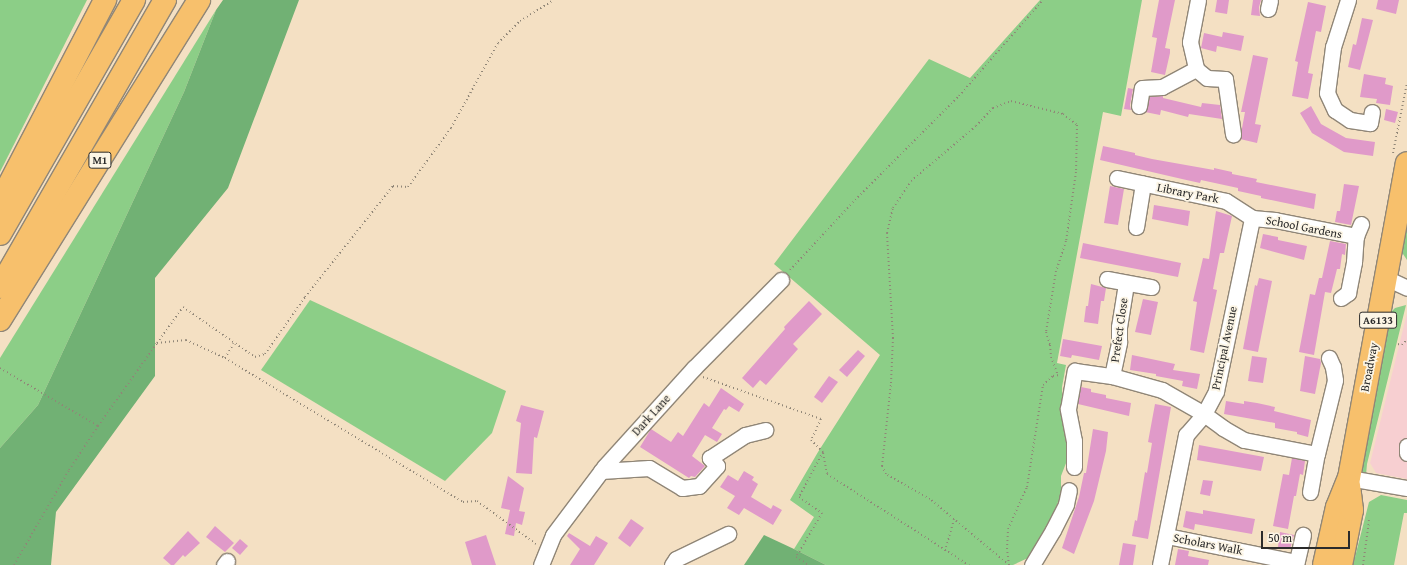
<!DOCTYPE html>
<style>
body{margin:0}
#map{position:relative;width:1407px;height:565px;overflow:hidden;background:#f4e0c3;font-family:"Gentium Book Plus",serif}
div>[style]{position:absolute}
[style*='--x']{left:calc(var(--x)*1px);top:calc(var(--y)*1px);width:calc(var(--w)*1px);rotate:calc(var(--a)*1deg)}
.built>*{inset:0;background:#f7cfd1}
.green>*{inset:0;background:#8cce87}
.forest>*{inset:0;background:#71b174}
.building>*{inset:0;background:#e09ac9}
.path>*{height:2px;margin-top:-1px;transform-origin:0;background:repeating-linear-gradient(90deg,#908677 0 1px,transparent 0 4px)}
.roads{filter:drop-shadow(1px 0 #908677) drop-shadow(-1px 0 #908677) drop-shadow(0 1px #908677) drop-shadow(0 -1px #908677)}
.minor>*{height:15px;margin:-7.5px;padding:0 7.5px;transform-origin:7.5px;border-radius:7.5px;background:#fff}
.highway>*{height:22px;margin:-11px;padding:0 11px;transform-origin:11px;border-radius:11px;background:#f7c06c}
span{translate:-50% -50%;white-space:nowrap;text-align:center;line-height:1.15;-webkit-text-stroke:3.5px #fcf5e5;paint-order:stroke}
.shield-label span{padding:1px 3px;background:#fcf5e5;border:1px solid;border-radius:3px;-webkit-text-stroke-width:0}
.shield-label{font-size:11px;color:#2b2b2b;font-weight:700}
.street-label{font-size:12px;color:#2b2b2b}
.scale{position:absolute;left:1261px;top:531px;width:89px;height:18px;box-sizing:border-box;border:2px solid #2b2b2b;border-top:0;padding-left:5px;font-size:12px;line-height:14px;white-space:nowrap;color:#2b2b2b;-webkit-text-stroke:3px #fcf5e5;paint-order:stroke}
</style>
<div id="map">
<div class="built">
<div style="clip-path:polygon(1407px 313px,1407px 479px,1376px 473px,1370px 463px)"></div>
</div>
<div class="green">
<div style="clip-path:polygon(0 0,87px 0,0 172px)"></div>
<div style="clip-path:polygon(1040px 0,1142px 0,1121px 116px,1103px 112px,1057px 363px,1066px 365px,1062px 387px,1063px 419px,1068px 458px,1061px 476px,1061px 494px,1052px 518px,1028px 558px,1013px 565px,826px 565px,794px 549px,814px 517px,790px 500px,818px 452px,880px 355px,774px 264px,929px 59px,970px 78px)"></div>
<div style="clip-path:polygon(216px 10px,184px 92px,38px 405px,0 448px,0 358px)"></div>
<div style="clip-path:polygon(1407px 202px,1407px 260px,1401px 251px)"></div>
<div style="clip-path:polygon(310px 300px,506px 391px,492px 433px,445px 481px,261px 370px)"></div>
<div style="clip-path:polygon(1406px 305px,1367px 464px,1366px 475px,1363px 473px,1362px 467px,1386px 317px,1395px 308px)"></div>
<div style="clip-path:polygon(1381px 495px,1407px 500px,1407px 513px,1404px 513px,1394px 565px,1353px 565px,1369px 502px)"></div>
</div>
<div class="forest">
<div style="clip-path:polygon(223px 0,299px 0,228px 188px,155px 278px,155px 376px,56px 512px,51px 565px,0 565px,0 448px,38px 405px,184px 92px,216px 10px)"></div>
<div style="clip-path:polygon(764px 535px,794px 549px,826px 565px,744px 565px)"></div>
</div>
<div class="building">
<div style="clip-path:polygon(1159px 0,1175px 0,1165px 48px,1170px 49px,1170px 53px,1165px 75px,1151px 72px,1157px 38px,1152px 37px)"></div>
<div style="clip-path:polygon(1217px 0,1229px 0,1227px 14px,1215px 12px)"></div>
<div style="clip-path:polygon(1253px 0,1261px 0,1259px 7px,1260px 16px,1251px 15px)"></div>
<div style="clip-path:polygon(1378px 0,1399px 0,1396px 14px,1376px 9px)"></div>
<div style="clip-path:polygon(1308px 2px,1326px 6px,1321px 32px,1316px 31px,1308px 73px,1313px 74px,1308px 99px,1292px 96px,1298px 62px,1295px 61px)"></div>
<div style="clip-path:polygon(1362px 18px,1373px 20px,1360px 70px,1348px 67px,1353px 44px,1356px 45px)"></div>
<div style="clip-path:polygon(1223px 32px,1244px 36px,1241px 51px,1217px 46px,1216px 52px,1201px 48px,1204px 33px,1222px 37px)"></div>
<div style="clip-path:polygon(1253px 55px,1268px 58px,1255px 124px,1261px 125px,1257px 143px,1240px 139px,1245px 112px,1241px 112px)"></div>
<div style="clip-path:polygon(1364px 74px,1386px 78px,1385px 84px,1393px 86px,1390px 105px,1376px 103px,1377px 99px,1360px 97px)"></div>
<div style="clip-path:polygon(1128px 88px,1133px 89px,1130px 105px,1131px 110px,1124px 109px)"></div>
<div style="clip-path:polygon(1163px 96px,1163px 98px,1201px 107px,1202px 103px,1220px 105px,1222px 119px,1189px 114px,1188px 117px,1161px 110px,1160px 115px,1145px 112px,1150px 97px)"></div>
<div style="clip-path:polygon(1311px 106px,1321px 124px,1346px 138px,1375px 142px,1373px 156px,1344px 152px,1312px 133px,1300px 113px)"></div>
<div style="clip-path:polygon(1386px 109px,1398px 112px,1395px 123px,1384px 120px)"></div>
<div style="clip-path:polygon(1103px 146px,1135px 153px,1135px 155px,1152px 159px,1214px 170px,1214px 168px,1232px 172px,1232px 174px,1257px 179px,1256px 182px,1316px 194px,1314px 209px,1261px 198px,1261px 196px,1238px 191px,1238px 188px,1201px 180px,1200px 183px,1182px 179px,1100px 160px)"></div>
<div style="clip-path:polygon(1344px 184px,1359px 186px,1351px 225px,1335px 222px,1337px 211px,1340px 211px)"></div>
<div style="clip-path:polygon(1110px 186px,1124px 189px,1118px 225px,1104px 223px)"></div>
<div style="clip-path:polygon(1154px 205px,1190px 211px,1188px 226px,1152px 219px)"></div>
<div style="clip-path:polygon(1216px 211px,1232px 216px,1224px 253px,1220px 253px,1213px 289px,1217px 290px,1204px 353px,1190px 350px,1197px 302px,1193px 301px,1203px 258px,1209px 259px)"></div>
<div style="clip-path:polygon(1263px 234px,1278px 237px,1278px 240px,1307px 246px,1304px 260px,1260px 248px)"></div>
<div style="clip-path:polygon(1330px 241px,1346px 244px,1345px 255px,1342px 254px,1340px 269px,1337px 269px,1331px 293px,1325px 292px,1314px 355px,1299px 352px,1310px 294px,1315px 295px,1319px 278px,1322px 278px)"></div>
<div style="clip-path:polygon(1083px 243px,1181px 263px,1178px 277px,1080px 258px)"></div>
<div style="clip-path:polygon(1259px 278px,1272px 281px,1258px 352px,1243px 349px,1255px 285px,1257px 286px)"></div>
<div style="clip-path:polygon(1091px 284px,1106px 288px,1104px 301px,1101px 301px,1098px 324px,1084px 322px,1086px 306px,1088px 306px)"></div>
<div style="clip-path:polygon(1143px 299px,1158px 302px,1151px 335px,1135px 332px)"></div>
<div style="clip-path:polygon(809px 301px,822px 314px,793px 344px,798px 349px,766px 385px,760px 380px,753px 388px,742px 378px,785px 329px,784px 327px)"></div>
<div style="clip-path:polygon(1063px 339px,1102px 346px,1099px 360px,1072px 355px,1071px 358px,1060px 356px)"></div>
<div style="clip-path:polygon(858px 350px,865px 356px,847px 377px,839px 370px)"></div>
<div style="clip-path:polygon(1132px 355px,1175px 364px,1173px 370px,1200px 374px,1197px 389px,1182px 386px,1183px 381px,1156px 376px,1156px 374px,1130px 370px)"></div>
<div style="clip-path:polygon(1252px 356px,1267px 358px,1263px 383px,1248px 381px)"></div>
<div style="clip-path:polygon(1305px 356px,1320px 359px,1321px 363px,1315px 394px,1300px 391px)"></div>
<div style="clip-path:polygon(829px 376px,838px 382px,822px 403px,814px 397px)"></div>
<div style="clip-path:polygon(1081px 387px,1091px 389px,1091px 392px,1106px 395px,1106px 398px,1131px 403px,1129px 416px,1078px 404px)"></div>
<div style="clip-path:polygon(721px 388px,744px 404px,739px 412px,729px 406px,726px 410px,724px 409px,712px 428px,722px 434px,717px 442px,705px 435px,692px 456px,705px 466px,695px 477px,691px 476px,689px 478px,640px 447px,651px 429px,671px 442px,678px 432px,683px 436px,704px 403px,709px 407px)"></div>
<div style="clip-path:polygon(1226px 401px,1244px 404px,1244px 401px,1257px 403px,1275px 407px,1274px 411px,1311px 420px,1308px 437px,1297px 434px,1297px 432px,1275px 428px,1275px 423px,1224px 414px)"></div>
<div style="clip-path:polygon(1155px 404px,1171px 407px,1148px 539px,1132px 536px,1135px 520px,1137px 521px,1145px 472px,1147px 473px,1152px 443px,1148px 442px)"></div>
<div style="clip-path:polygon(521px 405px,544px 411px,537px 438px,534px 437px,532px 474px,516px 473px,521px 423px,516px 421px)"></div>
<div style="clip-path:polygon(1093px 429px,1108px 432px,1106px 451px,1094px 501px,1074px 554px,1062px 548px,1079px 497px,1084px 473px,1086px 473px)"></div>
<div style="clip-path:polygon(1199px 445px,1264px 457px,1261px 471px,1197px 460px)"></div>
<div style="clip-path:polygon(1292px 458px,1305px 461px,1303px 475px,1300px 474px,1296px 496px,1294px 496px,1288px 529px,1273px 526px,1283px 474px,1289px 475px)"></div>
<div style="clip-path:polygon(744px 471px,754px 477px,752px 480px,758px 484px,751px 497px,771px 509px,773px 505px,782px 510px,773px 525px,744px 508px,739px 515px,727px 508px,735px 496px,720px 487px,728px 475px,738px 481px)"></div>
<div style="clip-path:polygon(508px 476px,524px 488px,519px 511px,525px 512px,522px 525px,516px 523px,514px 536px,505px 534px,510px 510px,501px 508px)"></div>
<div style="clip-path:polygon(1203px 480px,1213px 481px,1210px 496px,1200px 494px)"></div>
<div style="clip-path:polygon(1203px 510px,1255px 519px,1252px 534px,1195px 524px,1194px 530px,1183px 527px,1186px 511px,1203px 514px)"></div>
<div style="clip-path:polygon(631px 519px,644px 528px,630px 547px,618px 538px)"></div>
<div style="clip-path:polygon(215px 526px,234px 543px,225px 552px,206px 537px)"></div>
<div style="clip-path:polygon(188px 531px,200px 543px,185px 557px,183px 555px,174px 565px,171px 565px,163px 558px)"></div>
<div style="clip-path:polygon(1280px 532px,1294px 535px,1290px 549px,1278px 547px)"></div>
<div style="clip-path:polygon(569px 533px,590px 546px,596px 536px,608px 543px,594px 565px,570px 565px,580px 549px,567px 536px)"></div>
<div style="clip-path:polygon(486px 535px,496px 565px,472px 565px,465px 542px)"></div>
<div style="clip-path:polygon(240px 539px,248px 546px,240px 555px,232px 548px)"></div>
<div style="clip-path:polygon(1123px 543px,1136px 545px,1133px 565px,1119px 565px)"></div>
<div style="clip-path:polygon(1178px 549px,1189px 551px,1188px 556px,1209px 560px,1208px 565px,1175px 565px)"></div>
</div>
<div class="path">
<div style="--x:1393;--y:153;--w:71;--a:-78.7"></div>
<div style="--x:790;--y:270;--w:96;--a:-47.1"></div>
<div style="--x:855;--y:200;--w:147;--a:-45"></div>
<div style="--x:959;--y:96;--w:128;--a:-48.8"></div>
<div style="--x:157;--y:343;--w:44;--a:-54.2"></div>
<div style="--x:183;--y:307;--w:88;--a:34.8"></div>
<div style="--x:255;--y:357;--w:10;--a:-17"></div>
<div style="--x:265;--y:354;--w:70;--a:-54.9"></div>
<div style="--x:305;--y:297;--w:142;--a:-51.6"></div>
<div style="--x:393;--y:186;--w:15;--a:4"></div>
<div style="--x:408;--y:187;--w:73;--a:-53.9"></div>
<div style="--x:451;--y:128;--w:97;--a:-61.1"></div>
<div style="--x:498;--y:43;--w:31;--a:-45"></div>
<div style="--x:520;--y:21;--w:39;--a:-32"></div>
<div style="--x:1398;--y:344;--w:4;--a:14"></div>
<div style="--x:1402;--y:345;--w:8;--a:-50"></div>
<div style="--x:225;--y:358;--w:17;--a:-59"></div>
<div style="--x:0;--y:368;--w:114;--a:30.6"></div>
<div style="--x:98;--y:426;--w:102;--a:-54.6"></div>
<div style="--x:157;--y:343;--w:29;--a:-6"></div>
<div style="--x:186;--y:340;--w:43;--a:24.8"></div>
<div style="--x:225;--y:358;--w:278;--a:31.2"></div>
<div style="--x:463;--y:502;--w:14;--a:-4"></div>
<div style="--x:477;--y:501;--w:73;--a:36.1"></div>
<div style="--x:703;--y:377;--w:125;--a:19.6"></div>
<div style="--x:821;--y:419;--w:23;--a:115"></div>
<div style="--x:811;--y:440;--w:17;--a:45"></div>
<div style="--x:823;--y:452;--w:51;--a:118.1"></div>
<div style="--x:799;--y:497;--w:28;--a:35"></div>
<div style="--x:822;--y:513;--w:51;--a:120.6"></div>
<div style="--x:796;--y:557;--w:15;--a:32"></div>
<div style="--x:823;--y:453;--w:21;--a:79"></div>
<div style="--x:827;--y:474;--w:169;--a:32.7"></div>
<div style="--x:945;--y:551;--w:33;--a:-74"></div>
<div style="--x:14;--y:565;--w:110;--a:-59.9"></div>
<div style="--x:69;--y:470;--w:53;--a:-56.6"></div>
<div style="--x:1009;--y:565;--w:103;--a:-140.1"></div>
<div style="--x:930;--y:499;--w:51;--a:-150.4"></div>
<div style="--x:886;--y:474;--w:9;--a:-117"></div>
<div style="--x:882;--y:466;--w:83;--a:-83.8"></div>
<div style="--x:891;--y:383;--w:45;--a:-87.5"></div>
<div style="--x:893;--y:338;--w:105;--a:-93.3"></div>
<div style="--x:887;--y:233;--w:26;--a:-77"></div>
<div style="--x:893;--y:208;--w:32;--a:-56"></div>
<div style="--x:911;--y:181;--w:85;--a:-40.2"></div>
<div style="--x:976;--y:126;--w:25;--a:-47"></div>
<div style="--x:993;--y:108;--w:19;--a:-21"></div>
<div style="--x:1011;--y:101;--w:54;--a:14"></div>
<div style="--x:1063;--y:114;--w:18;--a:38"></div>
<div style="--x:1077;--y:125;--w:47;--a:91.2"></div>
<div style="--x:1076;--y:172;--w:70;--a:98.2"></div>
<div style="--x:1066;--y:241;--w:32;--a:108"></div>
<div style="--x:1056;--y:271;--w:62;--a:99.3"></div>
<div style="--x:1046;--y:332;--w:14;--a:73"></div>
<div style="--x:1050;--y:345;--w:12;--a:85"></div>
<div style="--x:1051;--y:357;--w:19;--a:69"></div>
<div style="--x:1009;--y:565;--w:16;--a:-97"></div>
<div style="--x:1007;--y:549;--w:20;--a:-87"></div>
<div style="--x:1008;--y:529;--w:46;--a:-65.7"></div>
<div style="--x:1027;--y:487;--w:103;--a:-81.1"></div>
<div style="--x:1043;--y:385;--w:13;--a:-42"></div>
<div style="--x:1053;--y:376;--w:6;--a:-9"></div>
<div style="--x:1363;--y:565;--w:44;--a:-82.2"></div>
<div style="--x:1369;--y:521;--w:4;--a:-104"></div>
</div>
<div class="roads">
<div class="minor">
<div style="--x:1198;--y:0;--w:43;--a:100.8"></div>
<div style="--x:1190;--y:42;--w:28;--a:77"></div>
<div style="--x:1196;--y:69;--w:14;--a:39"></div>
<div style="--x:1207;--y:78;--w:18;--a:3"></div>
<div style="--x:1225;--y:79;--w:56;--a:81.7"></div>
<div style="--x:1348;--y:0;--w:49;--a:107.7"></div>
<div style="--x:1333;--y:47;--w:46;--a:97.4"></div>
<div style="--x:1327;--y:93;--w:19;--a:65"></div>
<div style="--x:1335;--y:110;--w:18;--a:34"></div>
<div style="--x:1350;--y:120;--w:20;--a:9"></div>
<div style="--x:1370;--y:123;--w:11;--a:-80"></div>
<div style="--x:1268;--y:9;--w:9;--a:-77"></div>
<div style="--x:1139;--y:106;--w:18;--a:-81"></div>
<div style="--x:1142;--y:88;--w:20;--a:-3"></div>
<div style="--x:1162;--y:87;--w:38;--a:-28"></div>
<div style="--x:1117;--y:178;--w:111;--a:11.9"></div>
<div style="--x:1226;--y:201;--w:31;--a:33"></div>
<div style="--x:1252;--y:218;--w:23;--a:5"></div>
<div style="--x:1275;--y:220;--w:83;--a:11.2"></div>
<div style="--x:1136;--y:227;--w:44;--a:-80.8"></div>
<div style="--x:1386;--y:278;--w:23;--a:25"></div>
<div style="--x:1107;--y:279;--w:45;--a:10.3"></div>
<div style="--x:1341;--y:298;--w:9;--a:-36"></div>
<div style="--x:1348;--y:293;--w:32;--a:-79"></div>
<div style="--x:1354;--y:262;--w:26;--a:-86"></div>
<div style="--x:1356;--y:236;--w:13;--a:-67"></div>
<div style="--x:1112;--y:376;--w:35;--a:-78"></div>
<div style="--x:1119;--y:342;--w:15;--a:-90"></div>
<div style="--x:1119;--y:327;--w:44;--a:-80.8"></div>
<div style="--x:1407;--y:446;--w:7;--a:90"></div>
<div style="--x:1074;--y:467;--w:26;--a:-90"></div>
<div style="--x:1074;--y:441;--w:33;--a:-101"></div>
<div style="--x:1068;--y:409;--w:39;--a:-80"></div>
<div style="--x:1075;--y:371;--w:37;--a:8"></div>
<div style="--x:1112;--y:376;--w:52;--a:15.6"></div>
<div style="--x:1162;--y:390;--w:48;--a:29.7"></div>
<div style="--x:1204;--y:414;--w:24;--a:36"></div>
<div style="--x:1223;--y:428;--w:24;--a:30"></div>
<div style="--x:1244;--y:440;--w:74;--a:10.9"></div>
<div style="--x:601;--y:471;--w:48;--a:-3.6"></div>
<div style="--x:649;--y:468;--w:39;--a:31"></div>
<div style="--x:682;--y:488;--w:17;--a:-7"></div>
<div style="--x:699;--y:486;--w:27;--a:-48"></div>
<div style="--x:717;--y:466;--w:11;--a:-131"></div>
<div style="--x:710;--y:458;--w:42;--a:-33.3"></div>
<div style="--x:745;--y:435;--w:21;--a:-14"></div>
<div style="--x:1349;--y:478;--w:59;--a:9.8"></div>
<div style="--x:1310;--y:492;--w:39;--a:-80"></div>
<div style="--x:1317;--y:454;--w:76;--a:-76.3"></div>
<div style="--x:1335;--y:380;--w:13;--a:-99"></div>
<div style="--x:1333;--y:367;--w:10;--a:-114"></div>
<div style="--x:1167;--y:536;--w:132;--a:11.4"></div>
<div style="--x:224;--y:565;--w:5;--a:-53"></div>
<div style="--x:541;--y:565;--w:32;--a:-68"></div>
<div style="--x:553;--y:535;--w:86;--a:-53"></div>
<div style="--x:605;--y:466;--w:132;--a:-47.8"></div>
<div style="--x:694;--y:368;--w:124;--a:-45.3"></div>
<div style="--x:672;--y:565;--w:7;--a:-56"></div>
<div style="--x:676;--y:559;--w:58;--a:-25.7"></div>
<div style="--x:1032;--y:565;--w:41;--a:-59"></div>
<div style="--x:1053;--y:530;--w:29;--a:-63"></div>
<div style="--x:1066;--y:504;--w:14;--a:-78"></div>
<div style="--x:1160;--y:565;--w:133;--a:-78.7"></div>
<div style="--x:1186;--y:435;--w:28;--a:-49"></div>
<div style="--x:1204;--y:414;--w:26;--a:-62"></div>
<div style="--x:1216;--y:391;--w:177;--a:-78.2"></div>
<div style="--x:1296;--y:565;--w:31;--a:-77"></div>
</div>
<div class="highway">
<div style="--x:0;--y:202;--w:228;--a:-62.5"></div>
<div style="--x:0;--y:234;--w:270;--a:-60.2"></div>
<div style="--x:0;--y:287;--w:331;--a:-60.1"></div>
<div style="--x:0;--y:320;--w:377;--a:-58.1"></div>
<div style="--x:1324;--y:565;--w:59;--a:-77.4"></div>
<div style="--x:1337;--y:507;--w:31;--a:-68"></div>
<div style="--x:1349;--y:478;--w:320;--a:-79.6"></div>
<div style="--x:1341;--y:565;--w:56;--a:-78.7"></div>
<div style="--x:1352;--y:510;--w:25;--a:-97"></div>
</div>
</div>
<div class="shield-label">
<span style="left:100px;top:160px">M1</span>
<span style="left:1378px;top:320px">A6133</span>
</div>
<div class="street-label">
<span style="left:1188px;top:193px;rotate:11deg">Library Park</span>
<span style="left:1304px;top:227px;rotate:11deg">School Gardens</span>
<span style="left:1119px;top:330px;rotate:-82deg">Prefect Close</span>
<span style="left:1224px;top:348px;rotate:-78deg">Principal Avenue</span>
<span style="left:1369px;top:367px;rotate:-79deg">Broadway</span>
<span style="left:651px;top:415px;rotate:-48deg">Dark Lane</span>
<span style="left:1208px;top:544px;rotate:11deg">Scholars Walk</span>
</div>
<div class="scale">50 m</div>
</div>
